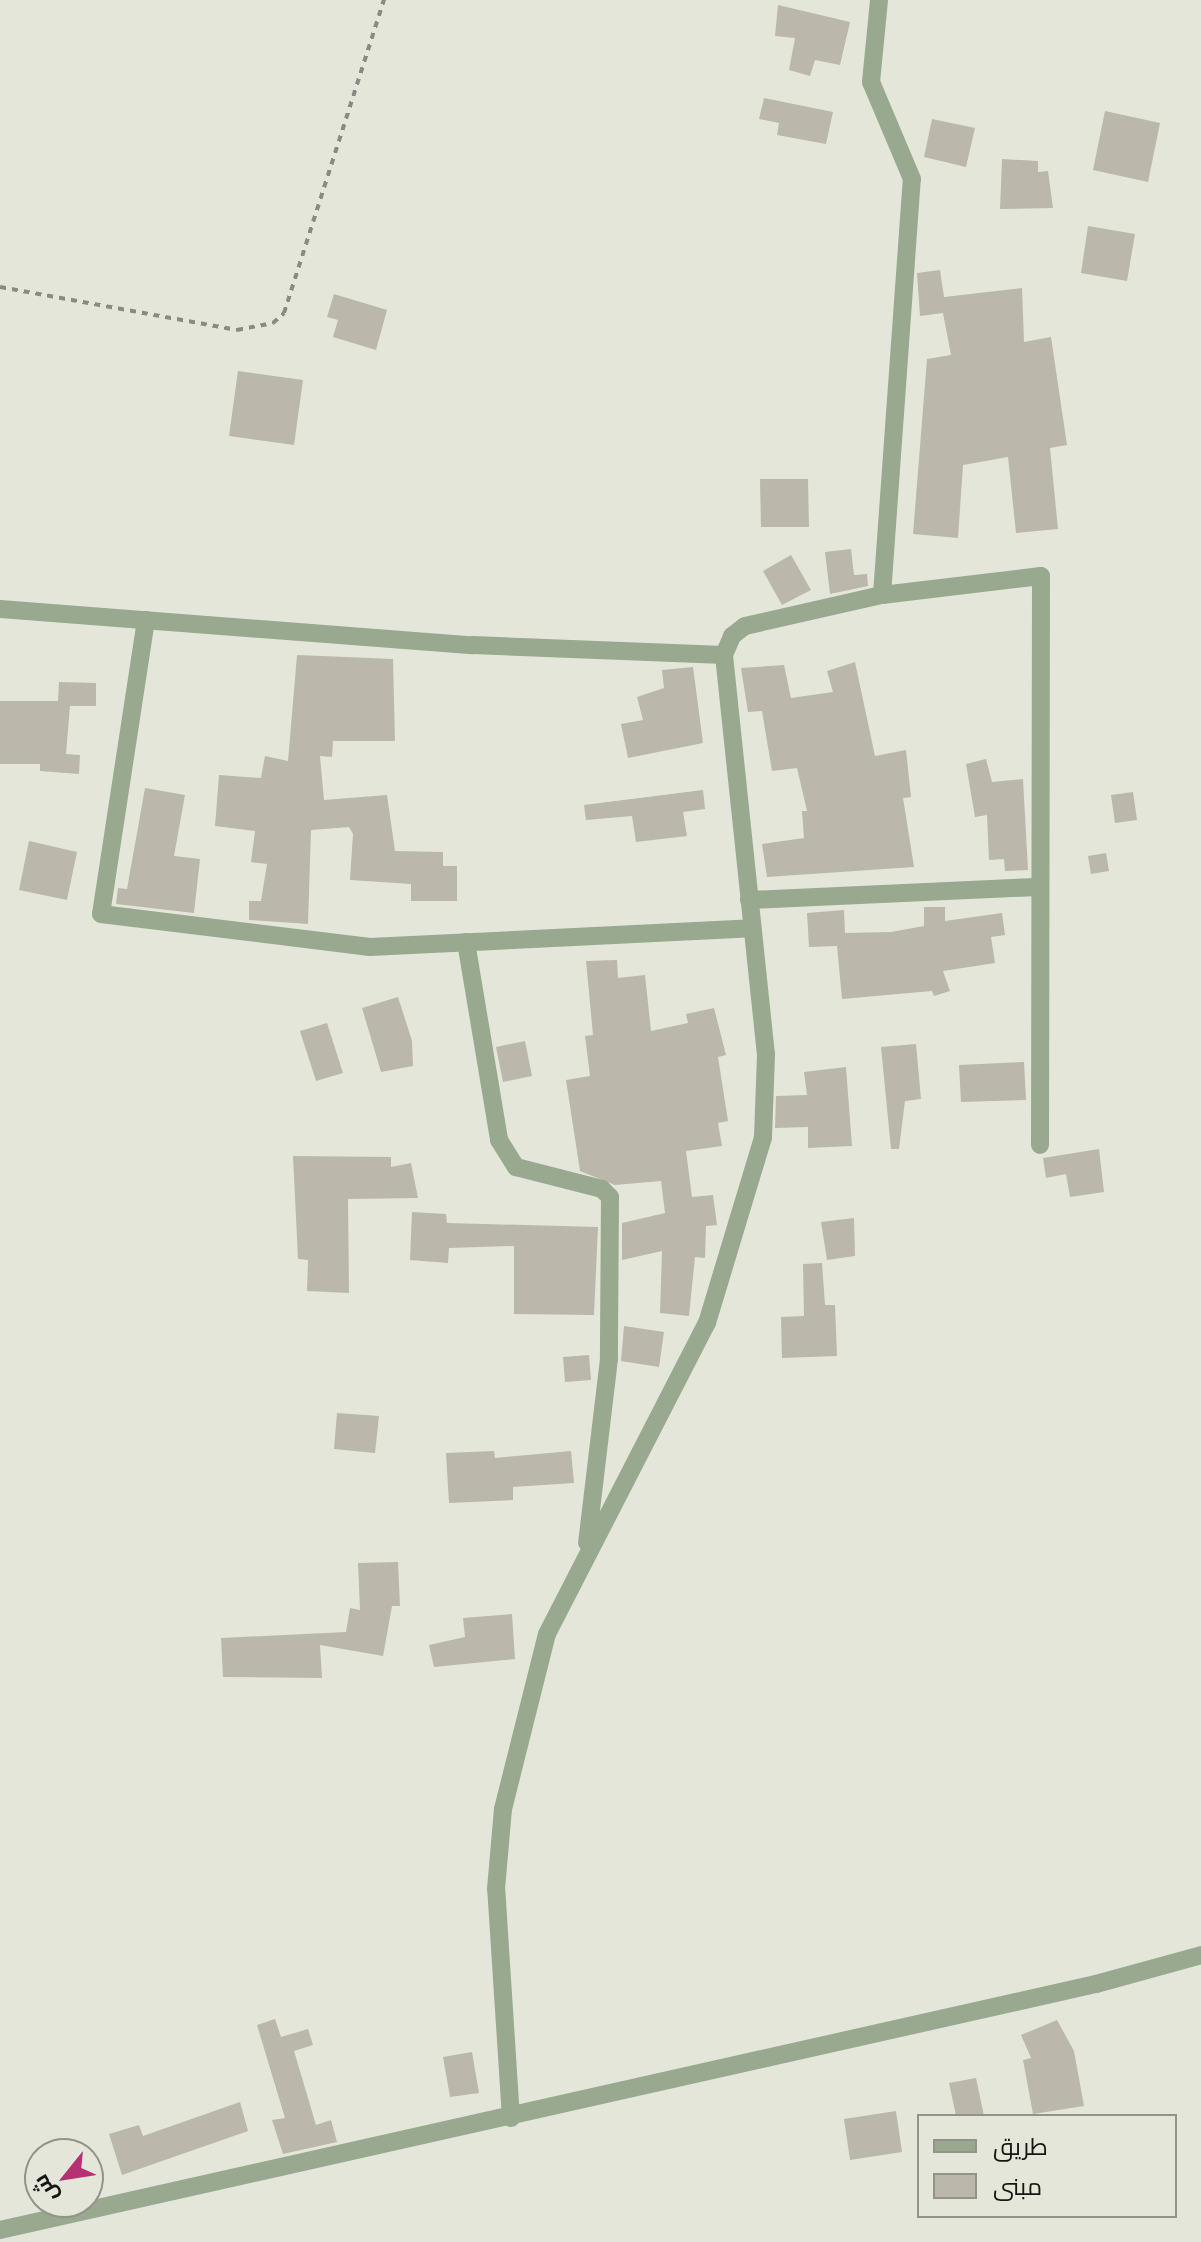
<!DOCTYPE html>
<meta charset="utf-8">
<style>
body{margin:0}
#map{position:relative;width:1201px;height:2242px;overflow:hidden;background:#e4e6d9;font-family:Commissioner,Cairo,sans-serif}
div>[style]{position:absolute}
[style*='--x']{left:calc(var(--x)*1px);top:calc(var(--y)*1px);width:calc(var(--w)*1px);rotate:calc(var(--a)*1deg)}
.building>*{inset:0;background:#bbb7ab}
.path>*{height:4px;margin-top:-2px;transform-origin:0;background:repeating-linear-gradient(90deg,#898b82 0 6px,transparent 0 12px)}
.minor>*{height:18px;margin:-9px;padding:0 9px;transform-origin:9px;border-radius:9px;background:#98a990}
span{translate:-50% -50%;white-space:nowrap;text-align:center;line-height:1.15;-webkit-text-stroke:6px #e4e6d9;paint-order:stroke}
.legend{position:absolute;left:917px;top:2114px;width:260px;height:104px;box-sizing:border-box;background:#e4e6d9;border:2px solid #92938a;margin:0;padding:10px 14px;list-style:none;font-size:24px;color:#161713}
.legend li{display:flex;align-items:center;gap:16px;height:40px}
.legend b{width:40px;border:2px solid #92938a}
.north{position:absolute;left:24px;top:2138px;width:80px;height:80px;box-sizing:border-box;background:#e4e6d9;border:2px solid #92938a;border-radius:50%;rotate:240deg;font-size:22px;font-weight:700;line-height:32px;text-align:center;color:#161713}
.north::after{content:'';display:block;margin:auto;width:28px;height:36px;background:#b63073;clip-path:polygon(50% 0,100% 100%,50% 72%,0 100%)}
</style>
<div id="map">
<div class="building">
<div style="clip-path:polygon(778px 5px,850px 22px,840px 65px,815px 60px,810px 76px,789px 70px,795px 38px,775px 36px)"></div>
<div style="clip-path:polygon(764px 98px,833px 112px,826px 144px,777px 135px,779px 123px,759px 119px)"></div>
<div style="clip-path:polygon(1105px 111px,1160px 123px,1148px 182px,1093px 170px)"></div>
<div style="clip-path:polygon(932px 119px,975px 128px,966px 167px,924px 157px)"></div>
<div style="clip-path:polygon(1002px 159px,1038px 161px,1038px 172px,1048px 171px,1053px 208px,1000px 209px)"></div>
<div style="clip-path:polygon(1088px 226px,1135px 234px,1127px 281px,1081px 273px)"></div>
<div style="clip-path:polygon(940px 270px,944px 297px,1022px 288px,1024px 342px,1051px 337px,1067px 445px,1050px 448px,1058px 529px,1016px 533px,1008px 457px,963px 465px,958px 538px,913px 534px,927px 359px,951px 355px,943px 313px,920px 316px,917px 273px)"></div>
<div style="clip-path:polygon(334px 294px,387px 310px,376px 350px,333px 337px,338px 320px,327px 317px)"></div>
<div style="clip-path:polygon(238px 371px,303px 380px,294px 445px,229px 436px)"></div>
<div style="clip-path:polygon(760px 479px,808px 479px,809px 527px,761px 527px)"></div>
<div style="clip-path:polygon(851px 549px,854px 575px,867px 574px,868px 586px,830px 594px,825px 552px)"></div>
<div style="clip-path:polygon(791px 555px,811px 590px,782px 605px,763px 571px)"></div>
<div style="clip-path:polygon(297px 655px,393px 659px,395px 741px,333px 741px,332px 757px,320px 756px,324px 800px,387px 795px,395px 851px,443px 852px,443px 866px,457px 866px,457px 901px,411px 901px,411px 884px,350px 880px,353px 834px,349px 827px,311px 830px,308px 924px,249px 920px,249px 901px,261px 901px,267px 864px,251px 862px,255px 831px,215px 826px,219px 775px,261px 778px,265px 756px,288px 761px)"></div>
<div style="clip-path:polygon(855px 662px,875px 756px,906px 750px,911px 797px,903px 798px,914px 867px,767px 877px,762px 844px,804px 838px,802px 811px,807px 811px,797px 768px,772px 771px,762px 711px,748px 712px,741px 668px,784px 665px,791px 698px,833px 692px,827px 671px)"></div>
<div style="clip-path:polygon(693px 667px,703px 743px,628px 758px,621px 724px,643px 720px,637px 697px,664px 688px,662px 670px)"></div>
<div style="clip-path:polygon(59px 682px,96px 683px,96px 706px,70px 706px,66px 754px,80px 755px,79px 774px,40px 771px,40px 764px,0 764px,0 701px,58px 701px)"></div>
<div style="clip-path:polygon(986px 759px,992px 782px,1023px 779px,1028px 870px,1005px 871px,1004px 859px,989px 860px,987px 815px,975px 817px,966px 764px)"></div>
<div style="clip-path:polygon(145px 788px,185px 795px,174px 856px,200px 859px,194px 913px,116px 904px,118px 888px,127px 889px)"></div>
<div style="clip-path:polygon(703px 790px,705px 809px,683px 812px,687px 836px,636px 842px,632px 816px,586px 820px,584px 805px)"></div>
<div style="clip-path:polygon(1133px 792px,1137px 820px,1115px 823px,1111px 795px)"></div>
<div style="clip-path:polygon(29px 841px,77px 852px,67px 900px,19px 890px)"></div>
<div style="clip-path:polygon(1106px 853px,1109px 871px,1091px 874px,1088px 856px)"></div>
<div style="clip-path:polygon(924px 907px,945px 907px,945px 921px,1002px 913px,1005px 935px,991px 937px,995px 963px,943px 971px,950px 991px,934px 996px,932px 991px,842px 999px,837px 946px,809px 947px,807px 913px,844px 910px,845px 933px,891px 932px,924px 926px)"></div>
<div style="clip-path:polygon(617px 960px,618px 978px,645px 975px,651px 1031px,688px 1023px,686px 1014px,714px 1008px,726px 1055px,718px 1057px,728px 1121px,718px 1123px,722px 1146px,686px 1151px,692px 1197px,713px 1195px,717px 1225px,706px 1226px,705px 1258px,695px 1257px,689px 1316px,660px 1313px,662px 1251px,622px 1260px,622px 1223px,665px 1213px,661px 1181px,615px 1185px,580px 1171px,566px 1080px,590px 1076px,585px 1036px,593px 1035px,586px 961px)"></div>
<div style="clip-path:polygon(398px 997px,412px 1041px,413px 1066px,381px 1072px,362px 1008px)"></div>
<div style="clip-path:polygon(327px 1023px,343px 1073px,316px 1081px,300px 1031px)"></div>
<div style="clip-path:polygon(525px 1041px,532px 1076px,503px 1082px,496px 1047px)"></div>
<div style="clip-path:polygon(916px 1044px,921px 1099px,905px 1101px,899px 1149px,891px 1149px,881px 1047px)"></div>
<div style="clip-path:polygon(1024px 1062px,1026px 1100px,961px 1102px,959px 1065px)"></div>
<div style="clip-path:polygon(846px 1067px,852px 1146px,808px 1148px,808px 1127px,775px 1128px,776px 1096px,807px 1095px,804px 1072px)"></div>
<div style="clip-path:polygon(1099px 1149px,1104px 1192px,1070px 1197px,1066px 1174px,1046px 1178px,1043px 1158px)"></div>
<div style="clip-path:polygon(293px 1156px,391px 1157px,391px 1167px,411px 1163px,418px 1198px,348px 1199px,349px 1293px,307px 1291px,308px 1260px,298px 1259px)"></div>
<div style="clip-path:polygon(412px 1212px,446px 1214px,447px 1223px,598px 1227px,594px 1315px,514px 1314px,514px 1246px,449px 1248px,448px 1263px,410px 1260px)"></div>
<div style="clip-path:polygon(854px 1218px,855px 1256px,827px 1260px,821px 1222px)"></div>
<div style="clip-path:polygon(822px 1263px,825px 1305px,835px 1305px,837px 1356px,782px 1358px,781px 1317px,804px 1316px,803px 1264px)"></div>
<div style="clip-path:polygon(624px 1326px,664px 1332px,659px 1367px,621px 1361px)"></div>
<div style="clip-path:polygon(589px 1355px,591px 1380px,565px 1382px,563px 1357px)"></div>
<div style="clip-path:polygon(337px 1413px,379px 1416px,375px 1453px,334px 1449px)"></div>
<div style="clip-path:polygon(494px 1451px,495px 1458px,571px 1451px,574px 1483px,513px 1487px,513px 1500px,449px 1503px,446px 1453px)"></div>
<div style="clip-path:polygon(398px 1562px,400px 1606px,392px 1606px,383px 1656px,320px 1645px,322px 1678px,223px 1677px,221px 1638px,346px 1632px,350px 1608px,360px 1610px,358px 1563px)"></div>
<div style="clip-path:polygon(512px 1614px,515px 1659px,434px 1667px,429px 1645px,465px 1637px,463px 1618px)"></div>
<div style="clip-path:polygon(275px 2019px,281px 2037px,308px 2029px,313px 2045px,294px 2051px,316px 2125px,331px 2120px,337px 2142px,283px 2154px,272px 2120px,285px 2118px,257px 2025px)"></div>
<div style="clip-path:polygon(1057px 2020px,1074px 2051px,1084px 2106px,1033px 2114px,1023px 2060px,1031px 2058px,1021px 2035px)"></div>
<div style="clip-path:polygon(472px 2052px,479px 2093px,450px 2097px,443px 2057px)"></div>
<div style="clip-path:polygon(976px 2078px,984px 2116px,956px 2116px,949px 2083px)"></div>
<div style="clip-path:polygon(240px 2102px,248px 2131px,122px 2175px,109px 2134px,139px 2125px,143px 2136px)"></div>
<div style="clip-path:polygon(896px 2111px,902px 2152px,850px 2160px,844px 2119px)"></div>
</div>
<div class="path">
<div style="--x:0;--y:287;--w:241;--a:10.3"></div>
<div style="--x:237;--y:330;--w:37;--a:-11"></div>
<div style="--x:273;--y:323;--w:15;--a:-42"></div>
<div style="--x:284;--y:313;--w:329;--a:-72.3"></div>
</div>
<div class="minor">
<div style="--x:882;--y:595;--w:160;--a:-6.8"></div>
<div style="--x:1041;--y:576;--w:569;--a:90.1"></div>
<div style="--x:0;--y:609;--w:474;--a:4.4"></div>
<div style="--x:473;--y:645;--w:251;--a:2.3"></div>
<div style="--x:146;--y:620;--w:297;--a:98.7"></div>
<div style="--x:101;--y:914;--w:271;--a:7"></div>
<div style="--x:370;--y:947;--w:382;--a:-2.8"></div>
<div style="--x:749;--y:900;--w:289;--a:-2.6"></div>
<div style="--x:466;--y:942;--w:201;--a:80.5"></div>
<div style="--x:499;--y:1140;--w:32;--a:58"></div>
<div style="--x:516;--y:1167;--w:89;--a:14.3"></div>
<div style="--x:602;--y:1189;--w:11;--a:45"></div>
<div style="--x:610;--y:1197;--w:162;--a:90.4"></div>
<div style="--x:609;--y:1359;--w:185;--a:96.8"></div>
<div style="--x:511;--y:2118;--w:229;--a:-93.7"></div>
<div style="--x:496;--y:1889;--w:80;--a:-85"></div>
<div style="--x:503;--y:1809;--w:180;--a:-75.9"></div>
<div style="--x:547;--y:1634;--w:350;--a:-62.8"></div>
<div style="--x:707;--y:1323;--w:194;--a:-73.2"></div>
<div style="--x:763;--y:1137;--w:82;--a:-87.9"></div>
<div style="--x:766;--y:1055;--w:402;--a:-96"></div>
<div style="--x:724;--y:655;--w:21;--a:-67"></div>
<div style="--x:732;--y:636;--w:16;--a:-38"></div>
<div style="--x:745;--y:626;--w:140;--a:-12.8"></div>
<div style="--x:882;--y:595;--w:417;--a:-85.9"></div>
<div style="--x:912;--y:179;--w:105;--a:-112.9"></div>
<div style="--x:871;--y:82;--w:82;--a:-84.4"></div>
<div style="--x:0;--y:2230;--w:1123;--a:-12.65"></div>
<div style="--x:1096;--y:1984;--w:109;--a:-15.4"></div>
</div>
<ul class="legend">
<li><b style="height:10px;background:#98a990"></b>طريق</li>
<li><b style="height:22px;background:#bbb7ab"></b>مبنى</li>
</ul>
<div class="north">ش</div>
</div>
